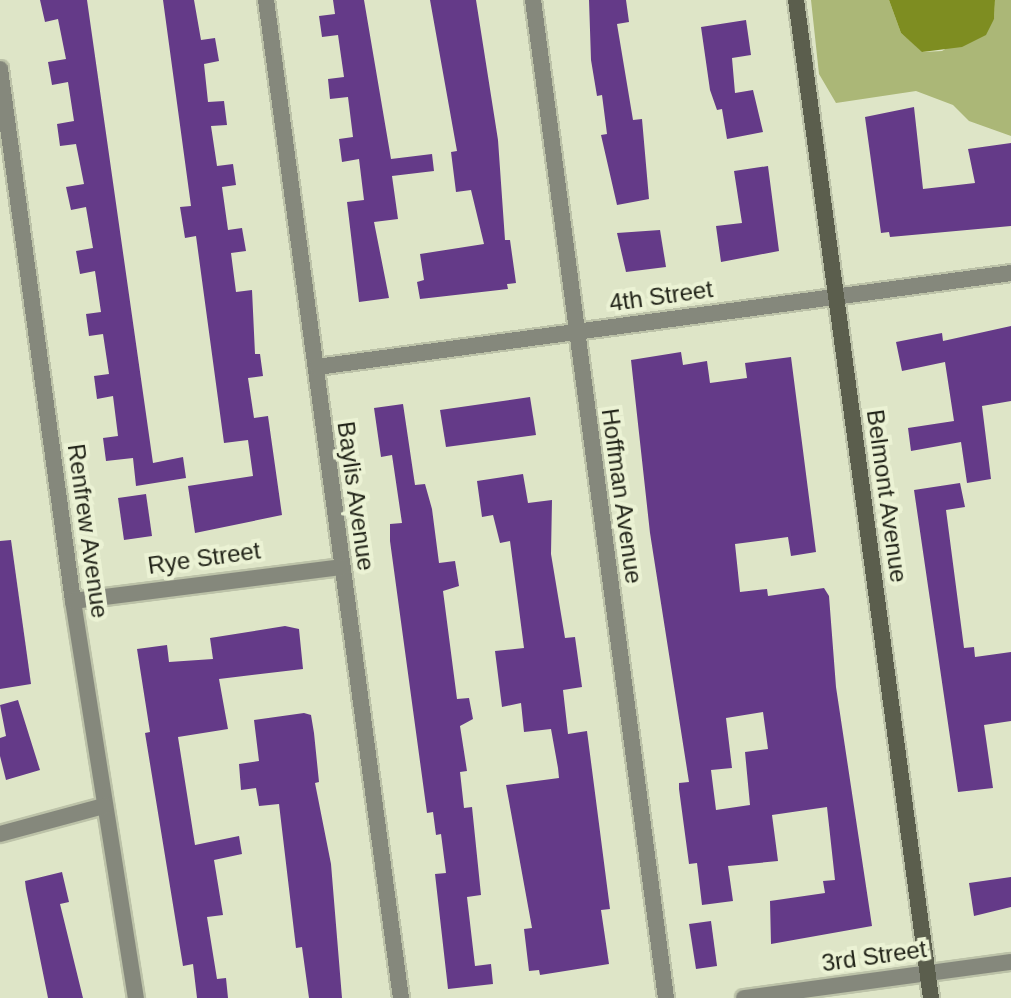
<!DOCTYPE html>
<style>
body{margin:0}
#map{position:relative;width:1011px;height:998px;overflow:hidden;background:#dee5c7;font-family:Arial,sans-serif}
div>[style]{position:absolute}
[style*='--x']{left:calc(var(--x)*1px);top:calc(var(--y)*1px);width:calc(var(--w)*1px);rotate:calc(var(--a)*1deg)}
.green>*{inset:0;background:#abb777}
.water>*{inset:0;background:#7e8d21}
.building>*{inset:0;background:#643a88}
.roads{filter:drop-shadow(2px 0 #bcc2a8) drop-shadow(-2px 0 #bcc2a8) drop-shadow(0 2px #bcc2a8) drop-shadow(0 -2px #bcc2a8)}
.street>*{height:16px;margin:-8px;padding:0 8px;transform-origin:8px;border-radius:8px;background:#85887c}
.secondary>*{height:16px;margin:-8px;padding:0 8px;transform-origin:8px;border-radius:8px;background:#5b5e4d}
span{translate:-50% -50%;white-space:nowrap;text-align:center;line-height:1.15;-webkit-text-stroke:8px #ebf2d4;paint-order:stroke}
.street-label{font-size:24px;color:#222419}
</style>
<div id="map">
<div class="green">
<div style="clip-path:polygon(811px 0,889px 0,901px 33px,923px 52px,942px 51px,994px 19px,995px 0,1011px 0,1011px 136px,969px 121px,953px 105px,916px 91px,836px 103px,819px 74px)"></div>
</div>
<div class="water">
<div style="clip-path:polygon(889px 0,995px 0,994px 19px,986px 35px,962px 47px,922px 52px,901px 33px)"></div>
</div>
<div class="building">
<div style="clip-path:polygon(40px 0,87px 0,153px 463px,183px 457px,186px 478px,136px 486px,133px 458px,106px 461px,103px 438px,118px 436px,113px 396px,97px 399px,94px 376px,109px 374px,103px 334px,89px 336px,86px 314px,101px 312px,95px 271px,80px 274px,76px 251px,93px 248px,86px 207px,71px 210px,66px 187px,84px 184px,76px 144px,60px 146px,57px 124px,74px 121px,68px 82px,52px 85px,48px 62px,66px 59px,58px 19px,45px 22px)"></div>
<div style="clip-path:polygon(163px 0,194px 0,201px 40px,215px 38px,219px 61px,204px 64px,208px 102px,224px 101px,227px 125px,211px 126px,217px 166px,233px 164px,236px 185px,222px 187px,228px 230px,242px 228px,246px 251px,231px 253px,236px 292px,252px 290px,255px 354px,260px 354px,263px 376px,248px 378px,254px 418px,268px 416px,282px 515px,195px 533px,188px 486px,253px 476px,248px 440px,224px 443px,196px 236px,185px 238px,180px 207px,191px 206px)"></div>
<div style="clip-path:polygon(333px 0,364px 0,391px 159px,432px 154px,434px 171px,392px 176px,398px 219px,374px 222px,389px 298px,359px 302px,347px 202px,364px 200px,359px 159px,342px 162px,339px 139px,353px 137px,348px 97px,330px 99px,328px 79px,344px 77px,338px 35px,322px 37px,319px 16px,335px 14px)"></div>
<div style="clip-path:polygon(430px 0,476px 0,498px 140px,505px 240px,510px 240px,516px 283px,507px 284px,508px 289px,420px 299px,417px 282px,424px 280px,420px 254px,484px 244px,471px 190px,456px 192px,451px 152px,457px 151px)"></div>
<div style="clip-path:polygon(589px 0,626px 0,629px 22px,617px 24px,633px 120px,642px 119px,649px 199px,617px 205px,601px 135px,607px 134px,602px 95px,597px 96px,591px 60px)"></div>
<div style="clip-path:polygon(746px 20px,751px 55px,732px 58px,735px 93px,753px 90px,763px 132px,727px 139px,722px 109px,717px 110px,710px 90px,701px 27px)"></div>
<div style="clip-path:polygon(914px 107px,923px 189px,975px 183px,968px 149px,1011px 143px,1011px 226px,890px 237px,889px 232px,881px 233px,865px 117px)"></div>
<div style="clip-path:polygon(768px 166px,779px 251px,721px 262px,716px 226px,742px 223px,734px 171px)"></div>
<div style="clip-path:polygon(660px 230px,666px 267px,626px 272px,617px 233px)"></div>
<div style="clip-path:polygon(1011px 326px,1011px 401px,982px 406px,991px 479px,967px 483px,961px 442px,911px 451px,908px 428px,954px 421px,945px 362px,902px 371px,896px 342px,942px 333px,943px 341px)"></div>
<div style="clip-path:polygon(evenodd,681px 352px,683px 365px,707px 361px,710px 383px,747px 378px,745px 363px,791px 357px,816px 552px,791px 556px,788px 537px,735px 544px,740px 592px,767px 589px,768px 596px,824px 588px,829px 596px,836px 687px,872px 926px,771px 944px,770px 901px,825px 893px,823px 881px,835px 880px,827px 807px,772px 815px,778px 861px,728px 866px,733px 901px,702px 905px,697px 863px,689px 864px,679px 789px,679px 783px,689px 782px,650px 533px,631px 360px,681px 352px,763px 712px,768px 749px,745px 752px,750px 805px,716px 810px,711px 770px,732px 768px,726px 718px,763px 712px)"></div>
<div style="clip-path:polygon(530px 397px,536px 435px,446px 447px,440px 410px)"></div>
<div style="clip-path:polygon(403px 404px,415px 485px,425px 484px,432px 509px,439px 563px,455px 561px,459px 586px,443px 591px,457px 699px,469px 698px,473px 719px,460px 726px,467px 771px,460px 772px,464px 808px,472px 807px,481px 895px,467px 897px,475px 966px,491px 964px,493px 984px,448px 989px,435px 874px,446px 873px,441px 834px,436px 835px,433px 812px,427px 813px,390px 541px,390px 524px,402px 523px,392px 455px,381px 457px,374px 408px)"></div>
<div style="clip-path:polygon(523px 474px,528px 503px,552px 500px,551px 554px,565px 638px,575px 637px,582px 687px,563px 690px,568px 734px,587px 731px,610px 909px,601px 910px,609px 964px,540px 975px,539px 970px,529px 971px,524px 929px,532px 928px,506px 785px,559px 778px,558px 768px,551px 729px,524px 732px,521px 703px,502px 707px,495px 651px,524px 648px,510px 541px,500px 543px,493px 515px,482px 517px,477px 481px)"></div>
<div style="clip-path:polygon(960px 483px,965px 507px,946px 510px,964px 648px,974px 647px,975px 657px,1011px 652px,1011px 721px,984px 725px,993px 788px,958px 792px,914px 490px)"></div>
<div style="clip-path:polygon(146px 494px,152px 536px,124px 540px,118px 498px)"></div>
<div style="clip-path:polygon(11px 540px,31px 684px,0 689px,0 541px)"></div>
<div style="clip-path:polygon(285px 626px,299px 629px,303px 669px,219px 679px,228px 729px,178px 737px,195px 845px,239px 836px,242px 854px,214px 860px,223px 915px,207px 917px,217px 979px,226px 978px,228px 998px,197px 998px,193px 964px,183px 966px,145px 733px,150px 732px,137px 649px,167px 645px,169px 662px,213px 659px,210px 638px)"></div>
<div style="clip-path:polygon(18px 700px,40px 770px,6px 780px,0 756px,0 738px,6px 736px,0 705px)"></div>
<div style="clip-path:polygon(304px 713px,311px 715px,314px 733px,319px 782px,315px 783px,331px 864px,342px 998px,309px 998px,302px 947px,296px 948px,279px 804px,259px 806px,256px 788px,241px 790px,239px 764px,259px 761px,254px 720px)"></div>
<div style="clip-path:polygon(62px 872px,69px 902px,60px 904px,83px 998px,48px 998px,26px 889px,25px 881px)"></div>
<div style="clip-path:polygon(1011px 877px,1011px 907px,974px 916px,969px 883px)"></div>
<div style="clip-path:polygon(711px 921px,717px 966px,696px 969px,689px 924px)"></div>
</div>
<div class="roads">
<div class="street">
<div style="--x:266;--y:0;--w:1007;--a:82.3"></div>
<div style="--x:533;--y:0;--w:1007;--a:82.41"></div>
<div style="--x:0;--y:69;--w:537;--a:82.19"></div>
<div style="--x:73;--y:601;--w:402;--a:81"></div>
<div style="--x:317;--y:367;--w:700;--a:-7.71"></div>
<div style="--x:73;--y:601;--w:270;--a:-7.2"></div>
<div style="--x:0;--y:834;--w:108;--a:-15.1"></div>
<div style="--x:744;--y:998;--w:269;--a:-7.7"></div>
</div>
<div class="secondary">
<div style="--x:796;--y:0;--w:1007;--a:82.3"></div>
</div>
</div>
<div class="street-label">
<span style="left:661px;top:296px;rotate:-8deg">4th Street</span>
<span style="left:356px;top:496px;rotate:82deg">Baylis Avenue</span>
<span style="left:622px;top:496px;rotate:82deg">Hoffman Avenue</span>
<span style="left:887px;top:496px;rotate:82deg">Belmont Avenue</span>
<span style="left:88px;top:531px;rotate:82deg">Renfrew Avenue</span>
<span style="left:204px;top:558px;rotate:-8deg">Rye Street</span>
<span style="left:874px;top:956px;rotate:-8deg">3rd Street</span>
</div>
</div>
